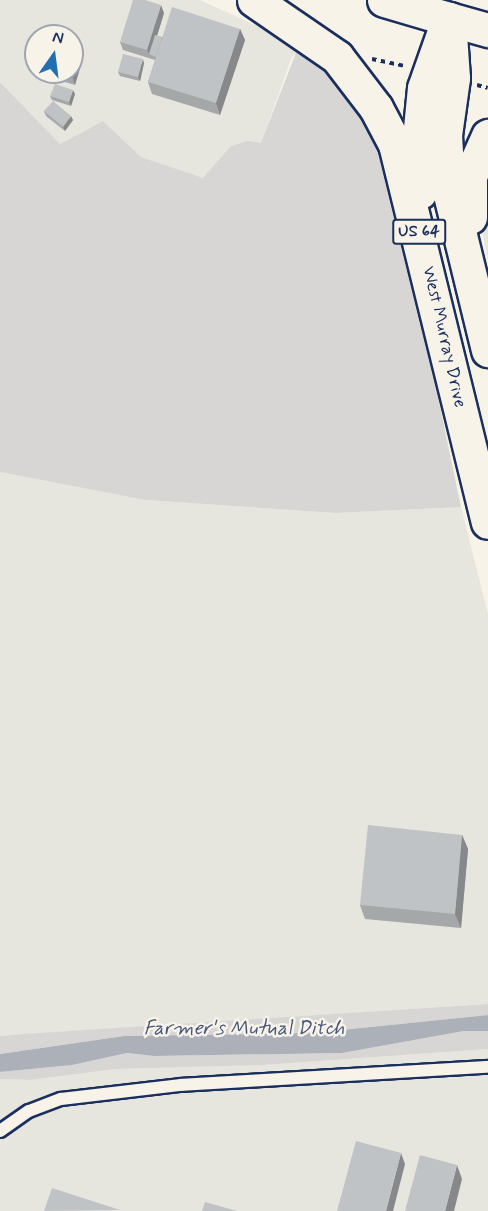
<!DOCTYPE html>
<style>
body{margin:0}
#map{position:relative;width:488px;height:1211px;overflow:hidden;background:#f7f3e8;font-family:Mynerve,sans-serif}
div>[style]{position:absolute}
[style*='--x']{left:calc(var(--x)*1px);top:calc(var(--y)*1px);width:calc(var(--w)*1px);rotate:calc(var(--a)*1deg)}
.built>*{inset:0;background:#e6e5de}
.green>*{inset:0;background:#d7d6d4}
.water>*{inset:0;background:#acb0b9}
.path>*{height:4px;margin-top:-2px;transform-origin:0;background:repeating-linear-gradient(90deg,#1b2f5e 0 4.5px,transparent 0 9px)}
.roads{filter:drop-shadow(2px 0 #1b2f5e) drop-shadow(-2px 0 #1b2f5e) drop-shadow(0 2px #1b2f5e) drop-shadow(0 -2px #1b2f5e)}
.lane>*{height:12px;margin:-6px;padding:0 6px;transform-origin:6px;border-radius:6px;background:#f7f3e8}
.primary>*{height:33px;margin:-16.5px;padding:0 16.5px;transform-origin:16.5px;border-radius:16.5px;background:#f7f3e8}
.highway>*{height:33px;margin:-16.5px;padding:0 16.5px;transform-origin:16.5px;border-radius:16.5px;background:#f7f3e8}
.wall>*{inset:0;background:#a5a8a9}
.shaded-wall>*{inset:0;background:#86888a}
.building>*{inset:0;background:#c0c3c5}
span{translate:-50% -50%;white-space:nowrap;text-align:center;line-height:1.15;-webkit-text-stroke:5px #f7f3e8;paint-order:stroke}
.shield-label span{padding:2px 4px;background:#f7f3e8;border:2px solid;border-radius:4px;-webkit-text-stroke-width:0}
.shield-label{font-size:16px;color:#1b2f5e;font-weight:700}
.street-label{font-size:18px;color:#1b2f5e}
.water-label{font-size:20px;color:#465679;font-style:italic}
.north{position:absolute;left:24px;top:24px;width:60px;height:60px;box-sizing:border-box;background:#f7f3e8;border:2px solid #9fa5b1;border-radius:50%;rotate:14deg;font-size:16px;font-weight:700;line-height:24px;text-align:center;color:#1b2f5e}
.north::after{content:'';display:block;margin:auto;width:21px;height:27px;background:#1f6fb2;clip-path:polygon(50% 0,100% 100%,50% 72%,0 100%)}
</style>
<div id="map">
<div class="built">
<div style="clip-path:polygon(evenodd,0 0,200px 0,301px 46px,291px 59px,261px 144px,231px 146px,203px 179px,141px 157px,103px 121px,60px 144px,0 82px,0 0,36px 36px,72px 36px,72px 72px,36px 72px,36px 36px)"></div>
<div style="clip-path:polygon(488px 151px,488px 260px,476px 200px)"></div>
<div style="clip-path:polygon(0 472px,145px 500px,335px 513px,461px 507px,488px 614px,488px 1004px,0 1036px)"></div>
<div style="clip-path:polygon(488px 1049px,488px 1211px,0 1211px,0 1079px,30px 1080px,116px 1069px,263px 1065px)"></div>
</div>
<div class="green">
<div style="clip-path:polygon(297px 50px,335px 75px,379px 141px,400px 217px,397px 222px,404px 260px,411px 268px,461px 507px,335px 513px,145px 500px,0 472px,0 82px,60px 144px,103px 121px,141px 157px,203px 178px,231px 146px,248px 141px,261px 143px)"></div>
<div style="clip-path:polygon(488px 1004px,488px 1015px,312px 1033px,124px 1036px,0 1054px,0 1036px,23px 1034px)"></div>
<div style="clip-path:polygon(464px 1031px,488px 1031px,488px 1049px,263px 1065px,116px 1069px,30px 1080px,0 1079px,0 1072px,71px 1065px,127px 1053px,154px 1056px,342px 1053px)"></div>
</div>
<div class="water">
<div style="clip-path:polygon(488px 1015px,488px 1031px,464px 1031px,342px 1053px,154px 1056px,127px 1053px,72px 1065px,0 1072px,0 1054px,124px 1036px,312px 1033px)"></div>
</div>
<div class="path">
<div style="--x:372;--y:59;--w:33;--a:12"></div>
<div style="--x:477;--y:85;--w:11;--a:15"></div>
</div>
<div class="roads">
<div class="lane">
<div style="--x:0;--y:1131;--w:35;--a:-35"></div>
<div style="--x:29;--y:1111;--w:34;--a:-21"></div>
<div style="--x:61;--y:1099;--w:121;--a:-6.7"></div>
<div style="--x:181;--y:1085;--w:308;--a:-3.4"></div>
</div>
<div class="primary">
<div style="--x:449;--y:19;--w:41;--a:15.8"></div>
</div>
<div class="highway">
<div style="--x:254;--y:0;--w:101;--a:34.5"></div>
<div style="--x:337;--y:57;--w:64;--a:52.6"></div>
<div style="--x:376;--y:108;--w:41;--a:62.2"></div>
<div style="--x:395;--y:144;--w:389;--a:76.2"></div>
<div style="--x:384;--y:0;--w:68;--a:16.3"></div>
<div style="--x:449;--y:19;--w:59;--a:86.1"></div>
<div style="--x:453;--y:78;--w:58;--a:98"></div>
<div style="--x:445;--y:135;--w:51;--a:86.6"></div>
<div style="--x:448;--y:186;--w:169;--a:76.3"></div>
<div style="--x:420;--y:192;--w:54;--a:-91.1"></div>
<div style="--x:419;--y:138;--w:50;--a:-84.3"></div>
<div style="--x:424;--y:88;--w:66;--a:-70.5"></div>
<div style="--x:470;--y:217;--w:41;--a:-90"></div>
<div style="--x:470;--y:176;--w:44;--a:-65.8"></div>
</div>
</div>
<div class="wall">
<div style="clip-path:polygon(164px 13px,157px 36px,162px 37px,240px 29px,245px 40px,220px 115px,152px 94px,148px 82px,155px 60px,123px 50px,120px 42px)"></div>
<div style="clip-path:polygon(36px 43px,36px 72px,72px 72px,81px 65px,75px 85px,29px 71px,26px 63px)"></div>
<div style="clip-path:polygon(144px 63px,140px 81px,120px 76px,118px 72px)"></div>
<div style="clip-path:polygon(75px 94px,71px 106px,52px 100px,50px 96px)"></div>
<div style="clip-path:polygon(44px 111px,73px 120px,65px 131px,46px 116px)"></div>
<div style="clip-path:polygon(462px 835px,468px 849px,461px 928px,365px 919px,360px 905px)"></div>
</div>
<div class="shaded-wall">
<div style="clip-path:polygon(161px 5px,164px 13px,151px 55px,149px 54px,147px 50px)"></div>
<div style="clip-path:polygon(240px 29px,245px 40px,220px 115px,216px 103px)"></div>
<div style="clip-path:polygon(78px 56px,81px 65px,75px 85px,72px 76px)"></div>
<div style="clip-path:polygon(143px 59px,144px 63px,140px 81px,138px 77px)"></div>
<div style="clip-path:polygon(73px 90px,75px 94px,71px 106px,69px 102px)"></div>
<div style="clip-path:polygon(71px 116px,73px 120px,65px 131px,63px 127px)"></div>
<div style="clip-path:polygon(462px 835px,468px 849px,461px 928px,455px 914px)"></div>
<div style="clip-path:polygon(401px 1153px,405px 1164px,393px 1211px,386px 1211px)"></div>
<div style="clip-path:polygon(457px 1165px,462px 1179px,454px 1211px,445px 1211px)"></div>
</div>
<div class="building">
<div style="clip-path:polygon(133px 0,145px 0,161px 5px,147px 50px,120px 42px)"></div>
<div style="clip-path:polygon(172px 7px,240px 29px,216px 103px,148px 82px)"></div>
<div style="clip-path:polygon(155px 35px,162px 37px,156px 57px,149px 54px)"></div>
<div style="clip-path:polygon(31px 42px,36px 43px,36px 66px,26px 63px)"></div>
<div style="clip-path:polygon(123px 54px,143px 59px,138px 77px,118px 72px)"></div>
<div style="clip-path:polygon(72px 55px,78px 56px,72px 76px,57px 72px,72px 72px)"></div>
<div style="clip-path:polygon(55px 84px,73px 90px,69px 102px,50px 96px)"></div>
<div style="clip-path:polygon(53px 101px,71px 116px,63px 127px,44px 111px)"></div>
<div style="clip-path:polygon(368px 825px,462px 835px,455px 914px,360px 905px)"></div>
<div style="clip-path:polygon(356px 1141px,401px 1153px,386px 1211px,337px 1211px)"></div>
<div style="clip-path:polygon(420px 1155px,457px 1165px,445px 1211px,405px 1211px)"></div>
<div style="clip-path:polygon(52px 1188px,120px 1210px,44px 1211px)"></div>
<div style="clip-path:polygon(205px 1202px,237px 1211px,202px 1211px)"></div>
</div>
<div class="shield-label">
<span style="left:419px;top:232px">US 64</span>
</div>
<div class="street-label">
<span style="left:444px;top:337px;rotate:77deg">West Murray Drive</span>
</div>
<div class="water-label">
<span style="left:244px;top:1028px">Farmer's Mutual Ditch</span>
</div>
<div class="north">N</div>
</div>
